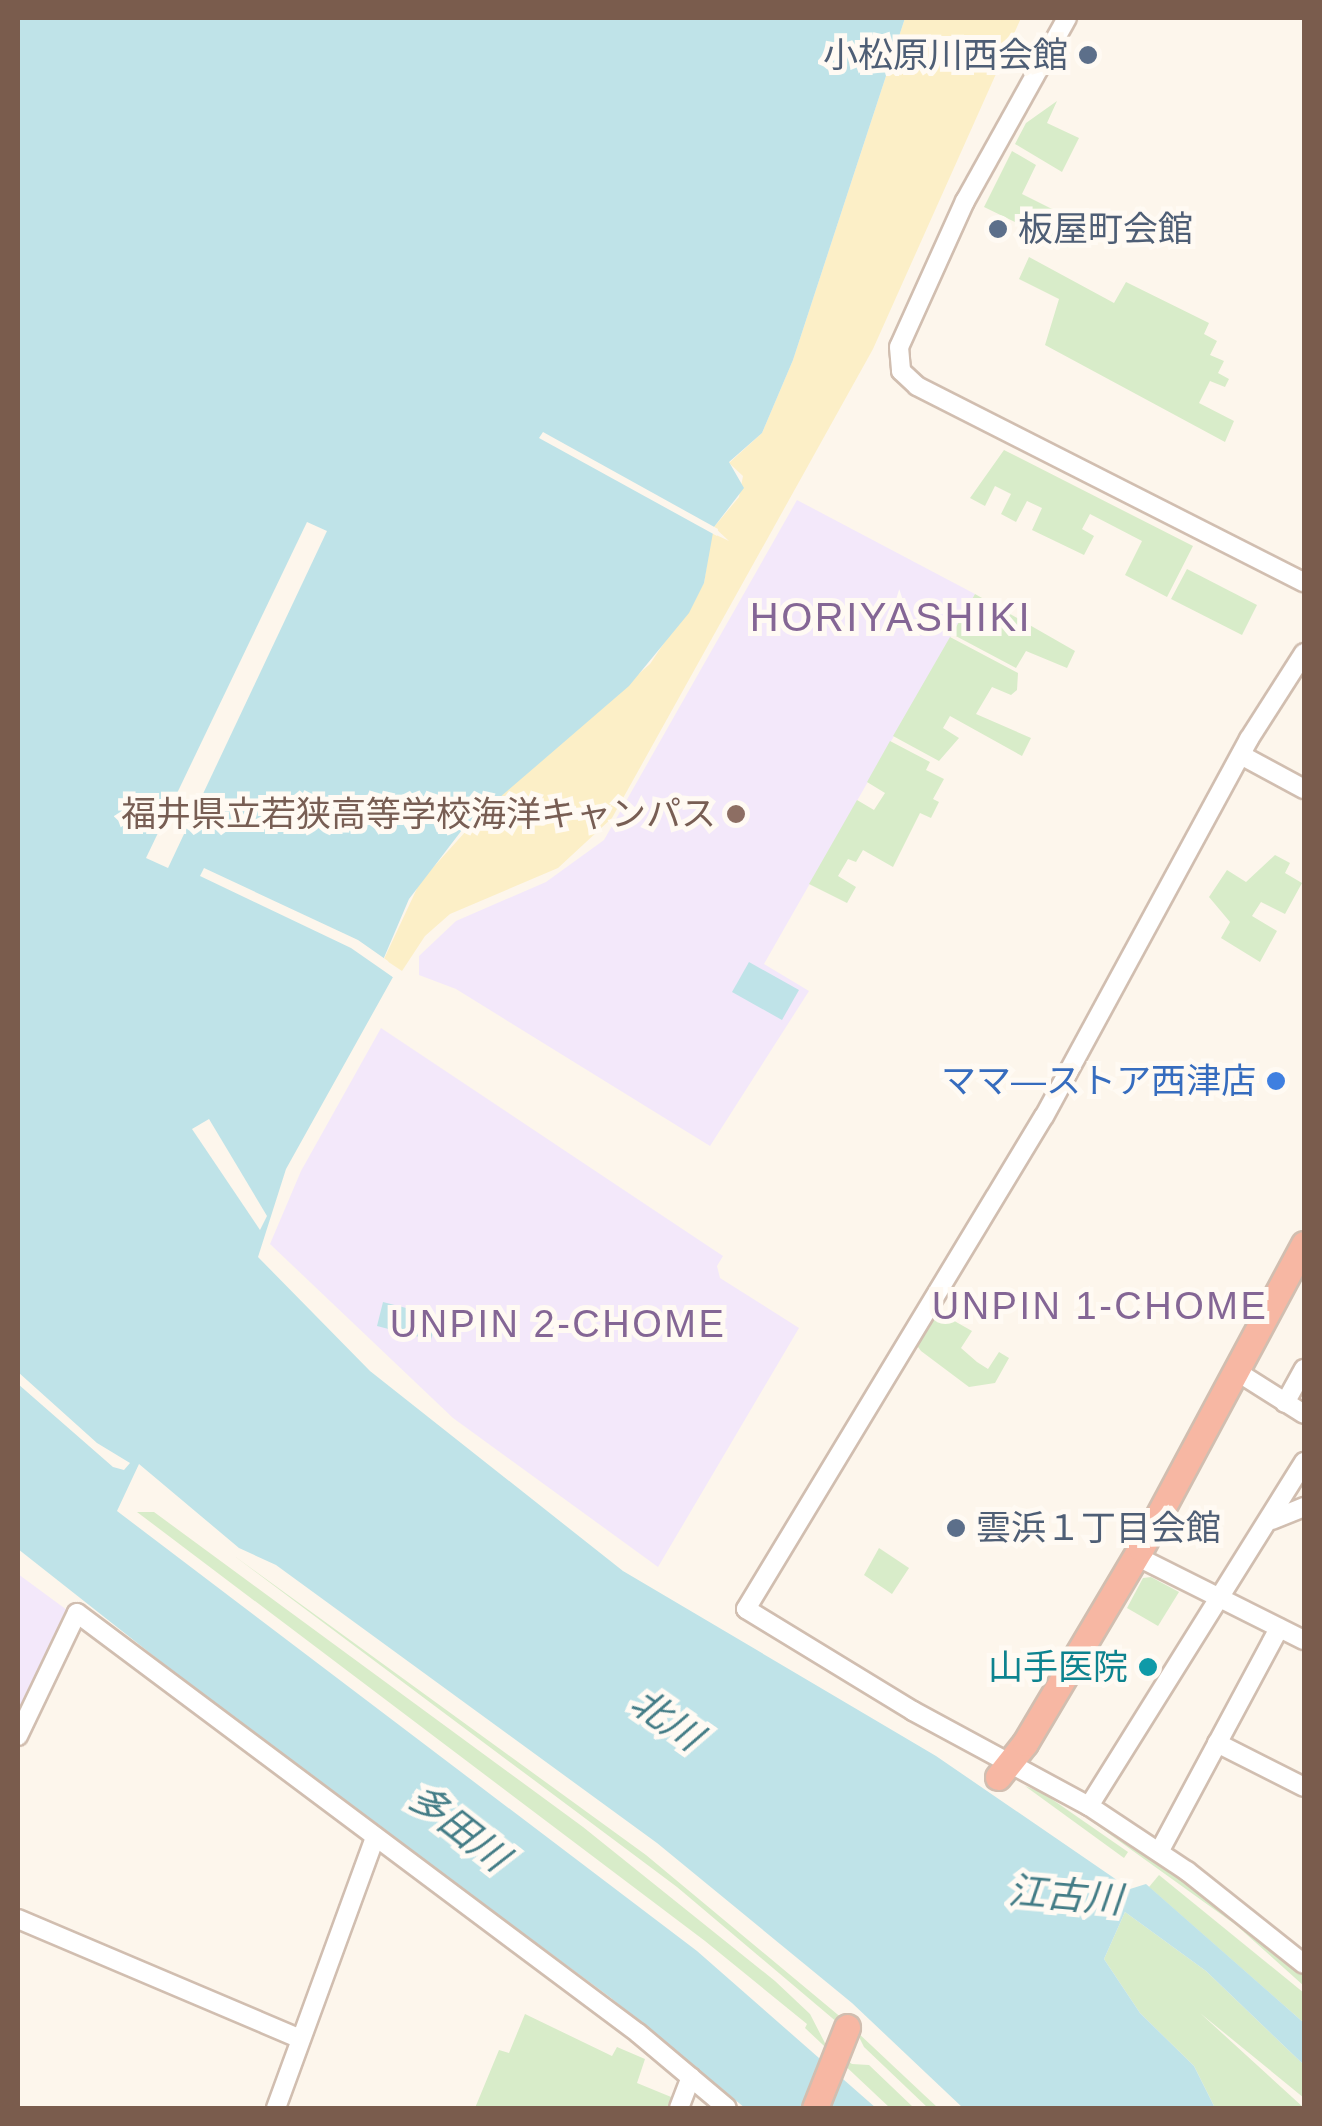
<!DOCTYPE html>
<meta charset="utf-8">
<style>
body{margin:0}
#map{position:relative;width:1322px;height:2126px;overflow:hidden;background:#fdf6ec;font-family:Helvetica,"Noto Sans JP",sans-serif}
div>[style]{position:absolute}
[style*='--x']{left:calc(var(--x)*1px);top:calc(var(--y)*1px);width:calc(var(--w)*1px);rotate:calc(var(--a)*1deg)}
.education>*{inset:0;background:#f3e8fa}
.green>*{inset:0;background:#d8ecc9}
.sand>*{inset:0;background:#fcefc7}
.water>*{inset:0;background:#bfe3e8}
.pier>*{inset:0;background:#fdf6ec}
.roads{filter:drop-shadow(2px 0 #d1beb0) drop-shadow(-2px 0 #d1beb0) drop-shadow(0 2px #d1beb0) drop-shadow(0 -2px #d1beb0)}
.minor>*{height:18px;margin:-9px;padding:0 9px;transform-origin:9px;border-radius:9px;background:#fff}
.highway>*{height:25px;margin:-12.5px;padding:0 12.5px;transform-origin:12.5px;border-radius:12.5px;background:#f7b7a3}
.dots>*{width:28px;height:28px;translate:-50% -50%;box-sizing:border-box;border:5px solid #fffaf3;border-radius:50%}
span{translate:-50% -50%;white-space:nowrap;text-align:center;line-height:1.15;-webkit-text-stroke:10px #fffaf3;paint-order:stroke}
.service-label{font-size:35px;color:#4e5e75}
.right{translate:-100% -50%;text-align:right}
.left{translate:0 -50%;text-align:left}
.education-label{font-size:35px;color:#785e54}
.shop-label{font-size:35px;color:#366cbe}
.culture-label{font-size:35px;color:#0d838f}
.neighbourhood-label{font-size:38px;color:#846695;letter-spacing:2.5px}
.water-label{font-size:38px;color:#437c86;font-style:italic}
.quarter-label{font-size:40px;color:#846695;letter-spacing:2.5px}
.frame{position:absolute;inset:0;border:20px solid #7a5c4d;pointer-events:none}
</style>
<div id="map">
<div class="education">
<div style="clip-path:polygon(797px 500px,975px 594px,764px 964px,809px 991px,710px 1146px,456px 989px,419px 975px,419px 956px,456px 921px,546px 882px,604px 840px)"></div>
<div style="clip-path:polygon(381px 1028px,723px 1256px,717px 1266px,720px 1278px,799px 1328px,658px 1567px,453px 1418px,270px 1244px,301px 1171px)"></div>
<div style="clip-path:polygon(18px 1574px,71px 1613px,18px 1723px)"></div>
</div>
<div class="green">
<div style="clip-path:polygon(1057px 101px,1047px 123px,1079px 138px,1062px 172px,1015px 144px,1026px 123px)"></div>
<div style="clip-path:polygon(1012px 151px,1036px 165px,1022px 194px,1080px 223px,1068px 248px,984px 207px)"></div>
<div style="clip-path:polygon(1029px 257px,1114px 303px,1126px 282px,1209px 323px,1204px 334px,1217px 341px,1210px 355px,1224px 361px,1218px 373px,1229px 379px,1225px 387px,1210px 381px,1199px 403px,1234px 421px,1225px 442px,1045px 345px,1059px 299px,1019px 279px)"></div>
<div style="clip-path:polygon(1004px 450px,1193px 546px,1167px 597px,1125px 575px,1142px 541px,1090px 514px,1082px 529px,1094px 536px,1084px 555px,1032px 530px,1042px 508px,1027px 501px,1016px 522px,1001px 514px,1011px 494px,995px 486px,985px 506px,970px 498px)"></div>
<div style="clip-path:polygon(1187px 569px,1257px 605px,1242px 635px,1171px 599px)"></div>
<div style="clip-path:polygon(975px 594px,1075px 651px,1067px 668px,1026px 651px,1016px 668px,952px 634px)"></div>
<div style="clip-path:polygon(950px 637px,1018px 673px,1017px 690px,1011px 695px,992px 687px,976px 714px,1031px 738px,1022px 756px,950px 716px,943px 728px,959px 738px,939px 761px,893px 736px)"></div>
<div style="clip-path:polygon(890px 741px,930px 762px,926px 770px,944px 779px,933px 799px,939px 802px,931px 818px,920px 813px,893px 867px,863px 850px,856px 862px,848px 859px,838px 876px,856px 887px,847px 903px,809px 884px,857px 800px,874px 810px,885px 793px,867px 782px)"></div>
<div style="clip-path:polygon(1275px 855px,1290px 863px,1285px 873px,1302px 883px,1285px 914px,1261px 902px,1252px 916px,1277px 931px,1260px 962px,1221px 938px,1230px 922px,1209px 897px,1227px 870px,1246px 882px)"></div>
<div style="clip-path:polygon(935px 1310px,972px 1331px,961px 1348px,977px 1362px,988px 1369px,999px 1352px,1009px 1358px,995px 1383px,969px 1387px,921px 1351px,915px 1343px)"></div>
<div style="clip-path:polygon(137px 1512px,154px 1512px,583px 1827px,775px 1981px,810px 2014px,826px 2045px,852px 2064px,869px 2065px,914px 2108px,890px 2108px,805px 2028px,807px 2024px,705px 1941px)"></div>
<div style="clip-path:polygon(879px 1548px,909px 1568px,892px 1594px,864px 1575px)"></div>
<div style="clip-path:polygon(233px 1555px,646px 1855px,843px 2019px,838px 2023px,677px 1887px)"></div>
<div style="clip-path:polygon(1151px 1577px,1179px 1592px,1158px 1626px,1127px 1608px,1143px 1578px)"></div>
<div style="clip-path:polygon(1025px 1786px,1043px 1793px,1128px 1852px,1124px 1858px)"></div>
<div style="clip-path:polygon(1062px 1800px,1176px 1871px,1304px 1972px,1304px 1986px,1236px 1925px)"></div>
<div style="clip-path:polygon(1159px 1875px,1304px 1993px,1304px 2023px,1149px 1887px)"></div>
<div style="clip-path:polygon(1125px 1912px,1206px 1971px,1304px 2065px,1304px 2098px,1200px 2013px,1304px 2108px,1215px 2108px,1194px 2066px,1140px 2013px,1104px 1959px)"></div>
<div style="clip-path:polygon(525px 2014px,612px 2056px,617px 2047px,645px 2059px,637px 2083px,676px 2099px,672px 2108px,475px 2108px,499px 2050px,509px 2053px)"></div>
<div style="clip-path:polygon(856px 2031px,938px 2108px,928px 2108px,864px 2047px)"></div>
</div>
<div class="sand">
<div style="clip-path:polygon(905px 18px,1021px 18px,873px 349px,612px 818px,558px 868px,450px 914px,425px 936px,402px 971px,384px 959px,420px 882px,494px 800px,650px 664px,704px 583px,712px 533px,729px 541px,714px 527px,739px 497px,743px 476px,729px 463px,762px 433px,793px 360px)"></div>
</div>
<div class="water">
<div style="clip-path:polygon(18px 18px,905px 18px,793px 360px,762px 433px,729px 462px,744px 488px,714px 527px,704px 583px,689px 613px,629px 686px,462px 830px,409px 899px,380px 967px,393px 977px,286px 1169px,258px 1257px,370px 1371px,623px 1571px,936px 1756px,1130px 1889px,1146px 1884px,1304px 2023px,1304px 2065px,1206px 1971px,1125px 1912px,1104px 1959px,1140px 2013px,1194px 2066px,1215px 2108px,963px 2108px,852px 2003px,657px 1843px,276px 1565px,239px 1548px,139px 1464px,117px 1511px,697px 1951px,876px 2108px,745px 2108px,611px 1998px,245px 1728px,18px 1549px)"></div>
<div style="clip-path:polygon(749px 962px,799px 990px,782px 1020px,732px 992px)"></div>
<div style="clip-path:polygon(383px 1302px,437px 1316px,431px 1340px,377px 1326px)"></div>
</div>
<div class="pier">
<div style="clip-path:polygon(543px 432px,718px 529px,717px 536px,539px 438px)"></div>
<div style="clip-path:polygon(307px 522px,327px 531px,168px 868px,146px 858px)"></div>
<div style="clip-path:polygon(204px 868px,358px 940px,388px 961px,397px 980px,351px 948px,200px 876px)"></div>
<div style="clip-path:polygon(209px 1119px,267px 1216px,260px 1230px,192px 1129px)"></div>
<div style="clip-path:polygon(18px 1372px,97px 1443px,130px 1463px,124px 1470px,113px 1467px,18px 1384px)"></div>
</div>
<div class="roads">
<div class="minor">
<div style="--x:1067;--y:18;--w:210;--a:119.1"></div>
<div style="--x:965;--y:201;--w:160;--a:114.3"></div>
<div style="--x:899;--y:347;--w:24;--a:85"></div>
<div style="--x:901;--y:371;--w:22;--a:43"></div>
<div style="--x:917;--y:386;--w:434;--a:26.9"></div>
<div style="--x:1304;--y:653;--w:102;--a:122.6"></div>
<div style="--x:1249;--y:739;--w:429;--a:118.5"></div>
<div style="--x:1044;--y:1116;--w:576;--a:121.15"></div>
<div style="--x:746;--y:1609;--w:196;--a:31.4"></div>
<div style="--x:913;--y:1711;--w:200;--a:28.4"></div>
<div style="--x:1089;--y:1806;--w:118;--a:33.6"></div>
<div style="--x:1187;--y:1871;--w:149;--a:38.5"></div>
<div style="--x:1241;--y:755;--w:72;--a:28.4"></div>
<div style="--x:1236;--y:1371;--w:80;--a:32.3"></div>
<div style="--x:1285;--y:1403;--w:39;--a:-61"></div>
<div style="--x:1272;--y:1520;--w:35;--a:-22"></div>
<div style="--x:1136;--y:1556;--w:188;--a:26.6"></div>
<div style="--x:18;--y:1736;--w:136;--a:-64.4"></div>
<div style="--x:77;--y:1613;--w:701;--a:36.82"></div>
<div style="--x:638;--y:2033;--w:116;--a:40.1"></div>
<div style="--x:1217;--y:1743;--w:97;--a:26.8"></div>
<div style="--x:1089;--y:1806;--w:406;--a:-58"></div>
<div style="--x:1159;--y:1852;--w:254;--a:-61.8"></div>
<div style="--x:18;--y:1919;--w:307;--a:23"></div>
<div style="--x:276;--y:2108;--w:289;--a:-69.9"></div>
<div style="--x:679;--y:2108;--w:33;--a:-69"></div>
</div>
<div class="highway">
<div style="--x:998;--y:1777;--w:43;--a:-51.5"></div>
<div style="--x:1025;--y:1743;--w:227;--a:-59.3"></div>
<div style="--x:1141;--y:1548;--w:345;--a:-61.8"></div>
<div style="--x:815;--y:2108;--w:87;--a:-68.4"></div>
</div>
</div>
<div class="dots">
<div style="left:1088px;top:55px;background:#5c6f8a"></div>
<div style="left:998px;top:229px;background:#5c6f8a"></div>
<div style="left:736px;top:814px;background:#8d6e63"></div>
<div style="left:1276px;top:1081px;background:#3f7fe0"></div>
<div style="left:956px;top:1528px;background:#5c6f8a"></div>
<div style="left:1148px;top:1667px;background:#0f9aa8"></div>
</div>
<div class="service-label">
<span class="right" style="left:1068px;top:55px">小松原川西会館</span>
<span class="left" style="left:1018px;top:229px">板屋町会館</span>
<span class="left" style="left:976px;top:1528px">雲浜１丁目会館</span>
</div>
<div class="education-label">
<span class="right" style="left:716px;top:814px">福井県立若狭高等学校海洋キャンパス</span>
</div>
<div class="shop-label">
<span class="right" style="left:1256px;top:1081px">ママ―ストア西津店</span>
</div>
<div class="culture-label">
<span class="right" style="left:1128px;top:1667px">山手医院</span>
</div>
<div class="neighbourhood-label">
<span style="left:1100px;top:1307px">UNPIN 1-CHOME</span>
<span style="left:558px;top:1325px">UNPIN 2-CHOME</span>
</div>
<div class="water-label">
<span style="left:666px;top:1720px;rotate:35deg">北川</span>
<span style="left:458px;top:1828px;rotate:38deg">多田川</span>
<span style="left:1065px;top:1896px;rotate:5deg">江古川</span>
</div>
<div class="quarter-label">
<span style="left:891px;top:617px">HORIYASHIKI</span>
</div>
<div class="frame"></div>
</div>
